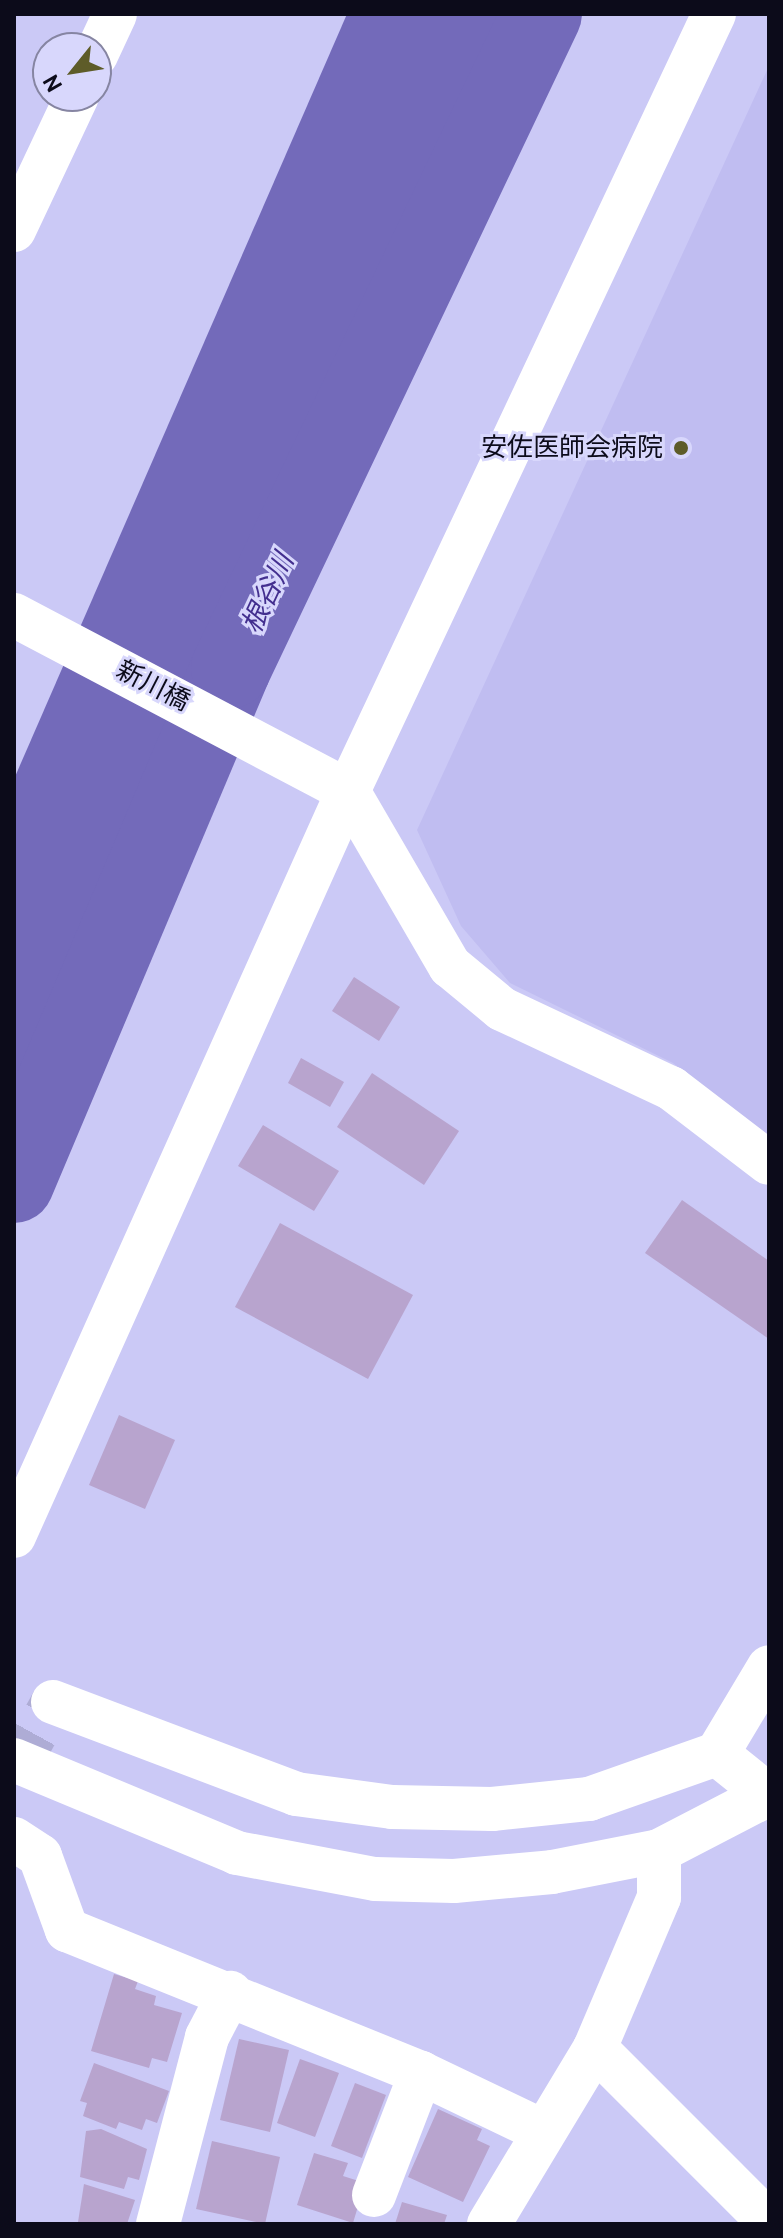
<!DOCTYPE html>
<meta charset="utf-8">
<style>
body{margin:0}
#map{position:relative;width:783px;height:2238px;overflow:hidden;background:#cbc9f6;font-family:Cabin,"Noto Sans JP",sans-serif}
div>[style]{position:absolute}
[style*='--x']{left:calc(var(--x)*1px);top:calc(var(--y)*1px);width:calc(var(--w)*1px);rotate:calc(var(--a)*1deg)}
.built>*{inset:0;background:#c0bdf1}
.water>*{inset:0;background:#736aba}
.river>*{height:80px;margin:-40px;padding:0 40px;transform-origin:40px;border-radius:40px;background:#736aba}
.building>*{inset:0;background:#b8a4ce}
.street-tunnel>*{height:44px;margin-top:-22px;transform-origin:0;background:repeating-linear-gradient(90deg,#aeacd5 0 44px,transparent 0 66px)}
.street>*{height:44px;margin:-22px;padding:0 22px;transform-origin:22px;border-radius:22px;background:#fff}
.secondary>*{height:44px;margin:-22px;padding:0 22px;transform-origin:22px;border-radius:22px;background:#fff}
.dots>*{width:22px;height:22px;translate:-50% -50%;box-sizing:border-box;border:4px solid #d8d7fc;border-radius:50%}
span{translate:-50% -50%;white-space:nowrap;text-align:center;line-height:1.15;-webkit-text-stroke:6px #d8d7fc;paint-order:stroke}
.poi-label{font-size:26px;color:#0c0b1a}
.right{translate:-100% -50%;text-align:right}
.street-label{font-size:26px;color:#0c0b1a}
.water-label{font-size:28px;color:#432f8f;font-style:italic}
.frame{position:absolute;inset:0;border:16px solid #0c0b1a;pointer-events:none}
.north{position:absolute;left:32px;top:32px;width:80px;height:80px;box-sizing:border-box;background:#d8d7fc;border:2px solid #8685a2;border-radius:50%;rotate:240deg;font-size:22px;font-weight:700;line-height:32px;text-align:center;color:#0c0b1a}
.north::after{content:'';display:block;margin:auto;width:28px;height:36px;background:#5e5c29;clip-path:polygon(50% 0,100% 100%,50% 72%,0 100%)}
</style>
<div id="map">
<div class="built">
<div style="clip-path:polygon(769px 66px,769px 1138px,673px 1063px,510px 983px,461px 926px,417px 830px)"></div>
</div>
<div class="water">
<div style="clip-path:polygon(347px 14px,515px 14px,14px 1102px,14px 779px)"></div>
</div>
<div class="river">
<div style="--x:14;--y:1183;--w:559;--a:-67.15"></div>
<div style="--x:231;--y:668;--w:724;--a:-64.57"></div>
</div>
<div class="building">
<div style="clip-path:polygon(354px 977px,400px 1007px,379px 1041px,332px 1011px)"></div>
<div style="clip-path:polygon(301px 1058px,344px 1082px,330px 1107px,288px 1083px)"></div>
<div style="clip-path:polygon(372px 1073px,459px 1131px,424px 1185px,337px 1127px)"></div>
<div style="clip-path:polygon(263px 1125px,339px 1171px,314px 1211px,238px 1166px)"></div>
<div style="clip-path:polygon(682px 1200px,769px 1261px,769px 1339px,645px 1253px)"></div>
<div style="clip-path:polygon(280px 1223px,413px 1295px,368px 1379px,235px 1307px)"></div>
<div style="clip-path:polygon(119px 1415px,175px 1440px,145px 1509px,89px 1485px)"></div>
<div style="clip-path:polygon(114px 1974px,138px 1981px,135px 1989px,156px 1996px,154px 2005px,182px 2013px,167px 2062px,152px 2058px,149px 2068px,91px 2051px)"></div>
<div style="clip-path:polygon(239px 2039px,289px 2050px,270px 2132px,220px 2120px)"></div>
<div style="clip-path:polygon(300px 2059px,339px 2073px,315px 2137px,277px 2123px)"></div>
<div style="clip-path:polygon(94px 2063px,169px 2091px,157px 2123px,146px 2119px,142px 2130px,119px 2122px,116px 2129px,83px 2116px,87px 2103px,80px 2101px)"></div>
<div style="clip-path:polygon(355px 2083px,386px 2095px,362px 2158px,331px 2146px)"></div>
<div style="clip-path:polygon(438px 2109px,482px 2129px,477px 2140px,490px 2146px,463px 2202px,408px 2177px)"></div>
<div style="clip-path:polygon(101px 2129px,147px 2149px,139px 2180px,128px 2177px,124px 2189px,80px 2177px,86px 2131px)"></div>
<div style="clip-path:polygon(212px 2141px,280px 2157px,265px 2224px,196px 2209px)"></div>
<div style="clip-path:polygon(314px 2153px,348px 2163px,343px 2176px,365px 2183px,353px 2223px,297px 2205px)"></div>
<div style="clip-path:polygon(84px 2184px,135px 2200px,127px 2224px,78px 2222px)"></div>
<div style="clip-path:polygon(402px 2202px,447px 2215px,444px 2224px,395px 2224px)"></div>
</div>
<div class="street-tunnel">
<div style="--x:14;--y:1773;--w:81;--a:-61.2"></div>
</div>
<div class="street">
<div style="--x:96;--y:55;--w:45;--a:-65.1"></div>
<div style="--x:14;--y:230;--w:148;--a:-64.8"></div>
<div style="--x:14;--y:615;--w:378;--a:27.8"></div>
<div style="--x:14;--y:1536;--w:816;--a:-65.85"></div>
<div style="--x:53;--y:1702;--w:260;--a:20.7"></div>
<div style="--x:296;--y:1794;--w:97;--a:7.7"></div>
<div style="--x:392;--y:1807;--w:100;--a:1.1"></div>
<div style="--x:492;--y:1809;--w:98;--a:-5.9"></div>
<div style="--x:589;--y:1799;--w:136;--a:-19.4"></div>
<div style="--x:717;--y:1754;--w:65;--a:38.8"></div>
<div style="--x:717;--y:1754;--w:101;--a:-59.1"></div>
<div style="--x:14;--y:1839;--w:31;--a:33"></div>
<div style="--x:40;--y:1856;--w:79;--a:70"></div>
<div style="--x:67;--y:1930;--w:382;--a:22"></div>
<div style="--x:421;--y:2073;--w:134;--a:25.6"></div>
<div style="--x:595;--y:2048;--w:246;--a:45"></div>
<div style="--x:374;--y:2195;--w:131;--a:-68.9"></div>
<div style="--x:158;--y:2224;--w:193;--a:-75.3"></div>
<div style="--x:207;--y:2037;--w:50;--a:-62.4"></div>
<div style="--x:489;--y:2224;--w:205;--a:-58.9"></div>
<div style="--x:595;--y:2048;--w:164;--a:-67"></div>
<div style="--x:659;--y:1897;--w:46;--a:-90"></div>
</div>
<div class="secondary">
<div style="--x:714;--y:14;--w:859;--a:115.22"></div>
<div style="--x:348;--y:791;--w:203;--a:59.8"></div>
<div style="--x:450;--y:966;--w:67;--a:39.6"></div>
<div style="--x:502;--y:1009;--w:187;--a:25.1"></div>
<div style="--x:671;--y:1088;--w:123;--a:37.4"></div>
<div style="--x:14;--y:1760;--w:242;--a:22.6"></div>
<div style="--x:237;--y:1853;--w:140;--a:10.7"></div>
<div style="--x:375;--y:1879;--w:79;--a:1.5"></div>
<div style="--x:454;--y:1881;--w:98;--a:-5.2"></div>
<div style="--x:552;--y:1872;--w:109;--a:-11.1"></div>
<div style="--x:659;--y:1851;--w:124;--a:-27.4"></div>
</div>
<div class="dots">
<div style="left:681px;top:448px;background:#5e5c29"></div>
</div>
<div class="poi-label">
<span class="right" style="left:663px;top:448px">安佐医師会病院</span>
</div>
<div class="street-label">
<span style="left:153px;top:686px;rotate:27deg">新川橋</span>
</div>
<div class="water-label">
<span style="left:267px;top:593px;rotate:-65deg">根谷川</span>
</div>
<div class="frame"></div>
<div class="north">N</div>
</div>
